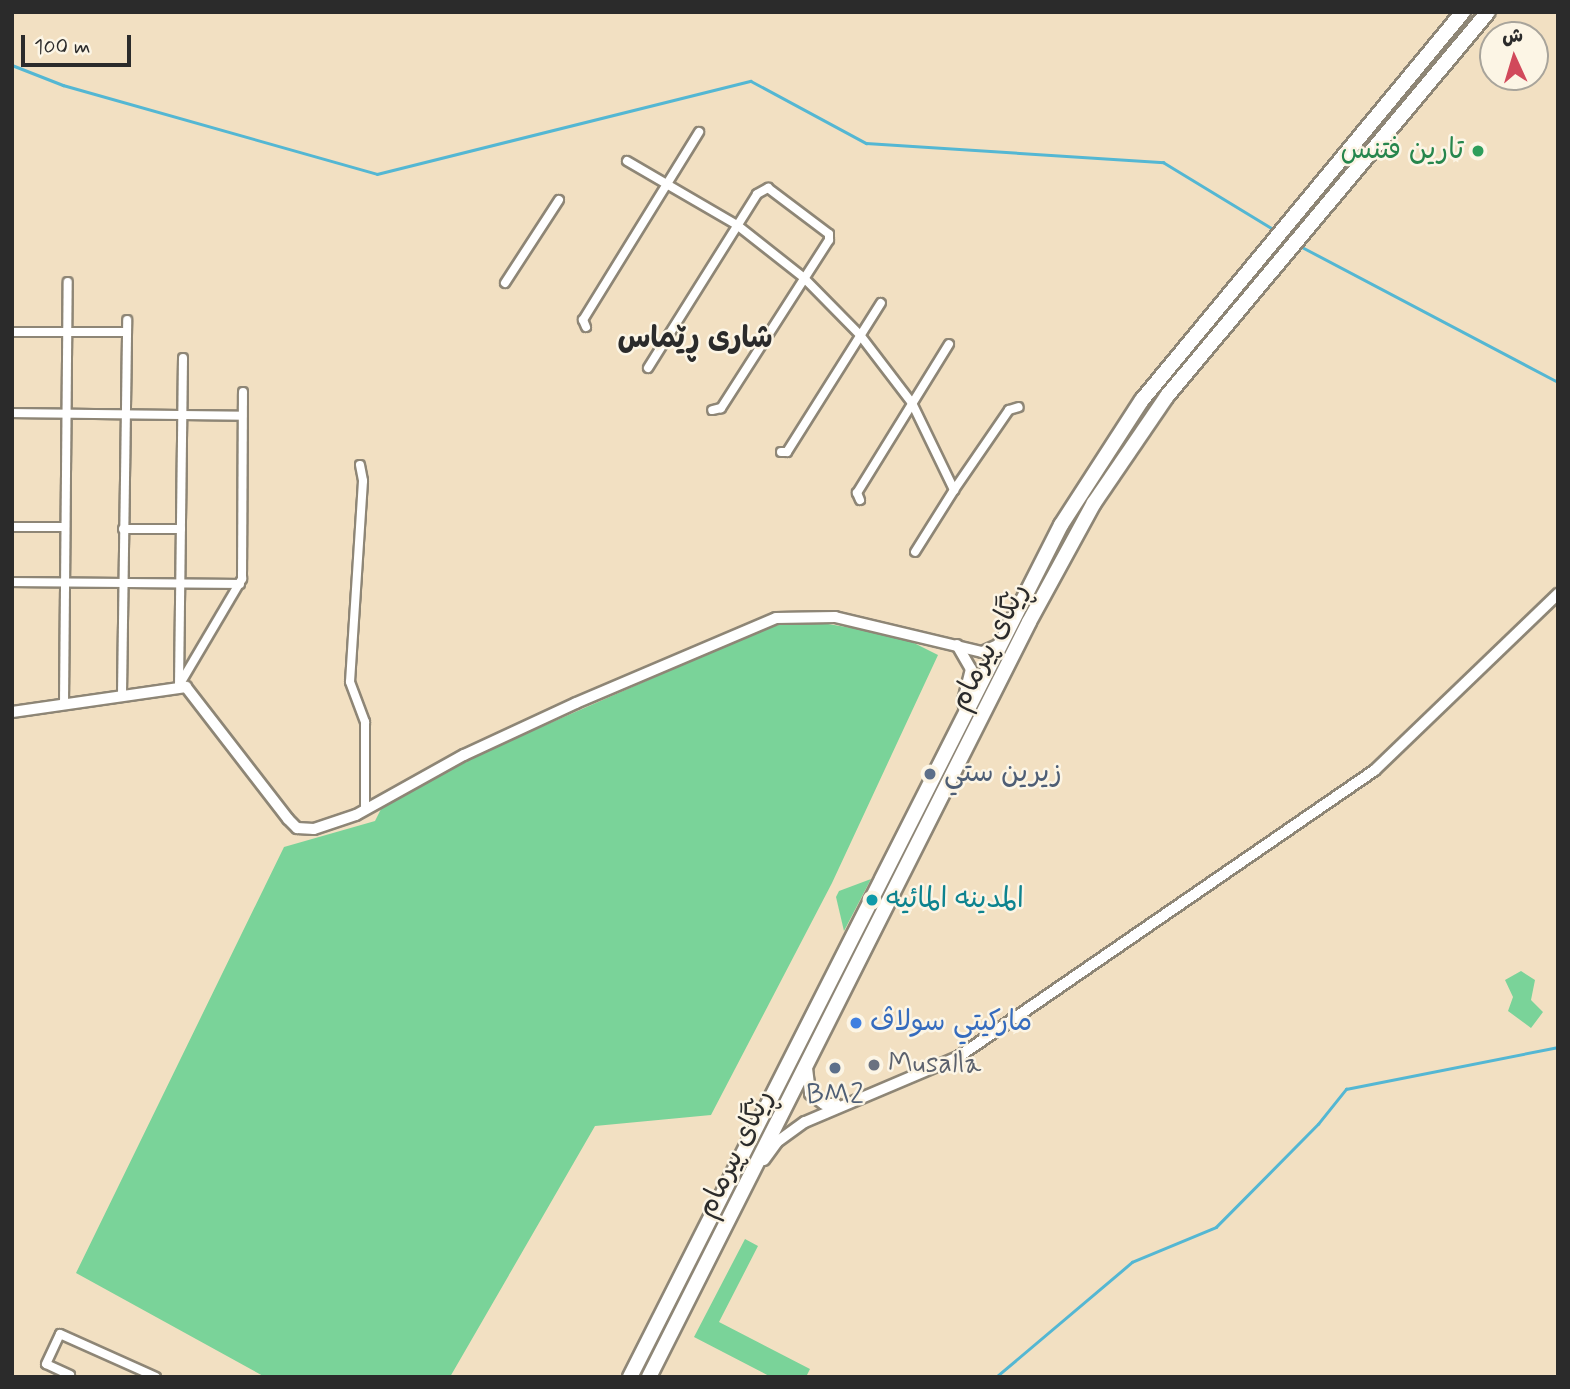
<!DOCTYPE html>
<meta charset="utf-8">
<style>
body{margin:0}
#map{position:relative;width:1570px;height:1389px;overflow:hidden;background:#f2e0c2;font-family:Mynerve,"Playpen Sans Arabic",sans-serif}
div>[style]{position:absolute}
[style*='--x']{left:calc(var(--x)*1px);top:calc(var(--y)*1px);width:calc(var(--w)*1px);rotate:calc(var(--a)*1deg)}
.green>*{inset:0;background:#7ad399}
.stream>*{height:2.5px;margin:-1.25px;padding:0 1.25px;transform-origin:1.25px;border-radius:1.25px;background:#54b7d3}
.roads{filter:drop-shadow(2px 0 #8e8676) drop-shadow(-2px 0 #8e8676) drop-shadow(0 2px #8e8676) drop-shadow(0 -2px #8e8676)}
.street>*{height:8px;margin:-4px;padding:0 4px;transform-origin:4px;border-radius:4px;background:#fff}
.secondary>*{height:10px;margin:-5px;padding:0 5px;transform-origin:5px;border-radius:5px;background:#fff}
.highway>*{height:14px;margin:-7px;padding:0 7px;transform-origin:7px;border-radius:7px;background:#fff}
.dots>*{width:19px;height:19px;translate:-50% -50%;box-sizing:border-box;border:4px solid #fcf5e5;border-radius:50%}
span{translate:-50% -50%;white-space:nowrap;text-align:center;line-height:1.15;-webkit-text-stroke:5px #fcf5e5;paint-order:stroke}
.leisure-label{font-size:28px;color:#27864d}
.right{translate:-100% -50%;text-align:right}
.street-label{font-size:28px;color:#2b2b2b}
.service-label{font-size:28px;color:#4e5e75}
.left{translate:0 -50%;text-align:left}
.culture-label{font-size:28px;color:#0d838f}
.shop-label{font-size:28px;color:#366cbe}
.worship-label{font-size:28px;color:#5b616d}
.neighbourhood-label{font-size:30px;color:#2b2b2b;font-weight:700}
.frame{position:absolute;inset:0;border:14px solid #2b2b2b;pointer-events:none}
.north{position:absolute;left:1479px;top:21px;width:70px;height:70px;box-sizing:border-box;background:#fcf5e5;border:2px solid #a8a49b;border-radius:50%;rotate:356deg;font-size:19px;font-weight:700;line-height:28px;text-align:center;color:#2b2b2b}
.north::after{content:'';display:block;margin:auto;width:24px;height:32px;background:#d1495b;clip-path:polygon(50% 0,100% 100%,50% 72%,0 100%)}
.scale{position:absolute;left:21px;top:35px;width:110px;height:32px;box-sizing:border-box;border:4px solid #2b2b2b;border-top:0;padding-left:9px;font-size:21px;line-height:24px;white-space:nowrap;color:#2b2b2b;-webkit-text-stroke:5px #fcf5e5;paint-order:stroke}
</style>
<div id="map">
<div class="green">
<div style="clip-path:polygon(810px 621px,900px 636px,938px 655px,832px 883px,711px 1115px,595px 1126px,450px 1377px,265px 1377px,76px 1273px,284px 847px,375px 821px,383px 805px,459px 763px,760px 631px,788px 622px)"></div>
<div style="clip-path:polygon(871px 879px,844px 931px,836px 897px,839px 891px)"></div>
<div style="clip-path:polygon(1521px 971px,1535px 980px,1531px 1000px,1543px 1012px,1531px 1028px,1508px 1011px,1513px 997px,1505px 980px)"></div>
<div style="clip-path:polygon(745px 1239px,758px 1246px,719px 1322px,810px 1369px,806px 1377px,771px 1377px,694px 1337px)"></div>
</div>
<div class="stream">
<div style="--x:12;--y:65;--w:55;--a:21.4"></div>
<div style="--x:63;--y:85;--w:326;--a:15.8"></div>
<div style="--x:377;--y:174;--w:385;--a:-14"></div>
<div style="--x:751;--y:81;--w:131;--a:28.3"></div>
<div style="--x:866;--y:143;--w:298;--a:3.7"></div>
<div style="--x:1163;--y:162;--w:131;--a:31.3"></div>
<div style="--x:1302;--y:247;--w:289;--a:27.8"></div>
<div style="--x:996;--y:1377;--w:178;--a:-40.2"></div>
<div style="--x:1132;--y:1262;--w:91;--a:-22.6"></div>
<div style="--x:1216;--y:1227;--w:145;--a:-45.3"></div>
<div style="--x:1318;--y:1124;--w:45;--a:-51.3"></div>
<div style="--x:1346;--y:1089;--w:216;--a:-11.2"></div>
</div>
<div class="roads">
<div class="street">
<div style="--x:627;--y:161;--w:127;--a:30.2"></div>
<div style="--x:737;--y:225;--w:85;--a:38.3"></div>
<div style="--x:804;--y:278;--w:80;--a:45.5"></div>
<div style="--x:860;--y:335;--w:86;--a:52.6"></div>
<div style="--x:912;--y:403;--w:97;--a:64.2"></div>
<div style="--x:954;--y:490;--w:73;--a:122.2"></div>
<div style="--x:505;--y:283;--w:99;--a:-57"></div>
<div style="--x:586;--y:327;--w:8;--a:-113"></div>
<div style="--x:583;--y:320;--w:221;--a:-58.3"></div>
<div style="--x:12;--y:332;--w:114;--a:0"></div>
<div style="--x:648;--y:368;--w:205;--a:-57.9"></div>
<div style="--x:757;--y:194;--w:13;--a:-29"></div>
<div style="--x:768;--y:188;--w:76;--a:37"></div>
<div style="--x:829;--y:234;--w:6;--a:90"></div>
<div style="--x:829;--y:240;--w:200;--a:122.7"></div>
<div style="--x:721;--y:408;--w:9;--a:167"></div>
<div style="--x:12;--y:413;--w:230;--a:0.7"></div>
<div style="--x:781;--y:452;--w:6;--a:0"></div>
<div style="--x:787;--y:452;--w:176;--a:-57.8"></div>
<div style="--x:360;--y:465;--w:16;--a:79"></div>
<div style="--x:363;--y:481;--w:201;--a:93.7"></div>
<div style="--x:350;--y:682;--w:43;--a:69.4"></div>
<div style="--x:365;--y:722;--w:88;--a:90"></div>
<div style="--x:954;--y:490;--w:97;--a:-55.5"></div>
<div style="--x:1009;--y:410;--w:10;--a:-17"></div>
<div style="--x:860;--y:500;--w:8;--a:-113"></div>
<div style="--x:857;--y:493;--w:175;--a:-58.3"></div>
<div style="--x:12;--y:527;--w:52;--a:0"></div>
<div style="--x:123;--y:529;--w:58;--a:0"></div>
<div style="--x:12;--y:582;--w:228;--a:0.5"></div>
<div style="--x:181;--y:682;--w:120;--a:-59.4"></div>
<div style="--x:242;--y:579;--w:187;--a:-89.7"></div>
<div style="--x:179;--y:685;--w:327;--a:-89.3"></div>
<div style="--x:122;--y:694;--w:374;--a:-89.2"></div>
<div style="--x:64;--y:703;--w:421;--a:-89.5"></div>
<div style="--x:70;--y:1375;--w:26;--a:-155"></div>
<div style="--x:46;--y:1364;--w:33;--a:-65"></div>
<div style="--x:60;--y:1334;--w:105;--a:24.1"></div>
</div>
<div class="secondary">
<div style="--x:957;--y:645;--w:28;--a:60"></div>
<div style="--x:971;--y:669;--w:32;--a:104"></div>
<div style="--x:963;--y:700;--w:12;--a:81"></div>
<div style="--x:12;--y:712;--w:176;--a:-8.2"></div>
<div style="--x:186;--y:687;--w:167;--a:52.3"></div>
<div style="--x:288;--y:819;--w:13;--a:45"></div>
<div style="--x:297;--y:828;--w:17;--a:3"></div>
<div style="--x:314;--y:829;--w:44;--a:-18.4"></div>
<div style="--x:356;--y:815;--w:124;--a:-29.1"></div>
<div style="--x:464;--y:755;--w:123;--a:-24.9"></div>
<div style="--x:576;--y:703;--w:217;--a:-23"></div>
<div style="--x:776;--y:618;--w:59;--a:-1"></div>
<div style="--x:835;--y:617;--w:151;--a:13.4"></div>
<div style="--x:982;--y:652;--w:20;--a:-24"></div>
<div style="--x:807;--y:1068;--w:26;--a:83"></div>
<div style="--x:810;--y:1094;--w:17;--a:36"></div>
<div style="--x:824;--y:1104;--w:12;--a:0"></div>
<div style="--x:764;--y:1160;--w:22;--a:-54"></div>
<div style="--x:777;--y:1142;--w:34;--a:-36"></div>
<div style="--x:805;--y:1122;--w:166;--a:-23"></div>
<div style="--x:958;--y:1057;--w:506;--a:-34.54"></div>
<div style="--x:1375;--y:770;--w:254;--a:-43.9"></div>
</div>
<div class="highway">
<div style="--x:630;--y:1377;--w:955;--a:-63.17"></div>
<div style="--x:1061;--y:525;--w:149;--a:-57.1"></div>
<div style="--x:1142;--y:400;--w:504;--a:-50.4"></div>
<div style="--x:649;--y:1377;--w:845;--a:-63.28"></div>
<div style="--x:1029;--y:622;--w:136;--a:-61.4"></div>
<div style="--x:1094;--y:503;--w:130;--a:-55.7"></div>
<div style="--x:1167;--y:396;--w:500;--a:-50.11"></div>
</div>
</div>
<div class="dots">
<div style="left:1478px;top:151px;background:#2e9e5b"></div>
<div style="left:930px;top:774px;background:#5c6f8a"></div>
<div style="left:872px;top:900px;background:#0f9aa8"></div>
<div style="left:856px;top:1023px;background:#3f7fe0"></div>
<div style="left:874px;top:1065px;background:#6b7280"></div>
<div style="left:835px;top:1068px;background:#5c6f8a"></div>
</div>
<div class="leisure-label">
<span class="right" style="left:1464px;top:151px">تارين فتنس</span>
</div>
<div class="street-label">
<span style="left:990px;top:647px;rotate:-63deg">ڕێگای پیرمام</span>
<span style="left:736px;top:1154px;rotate:-64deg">ڕێگای پیرمام</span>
</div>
<div class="service-label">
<span class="left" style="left:944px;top:774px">زيرين ستي</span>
<span style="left:835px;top:1096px">BM2</span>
</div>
<div class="culture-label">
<span class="left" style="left:886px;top:900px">المدينه المائيه</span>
</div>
<div class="shop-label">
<span class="left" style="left:870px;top:1023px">ماركيتي سولاڤ</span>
</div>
<div class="worship-label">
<span class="left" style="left:888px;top:1065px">Musalla</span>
</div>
<div class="neighbourhood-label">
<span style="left:695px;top:339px">شاری ڕێماس</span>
</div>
<div class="frame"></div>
<div class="north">ش</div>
<div class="scale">100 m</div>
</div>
